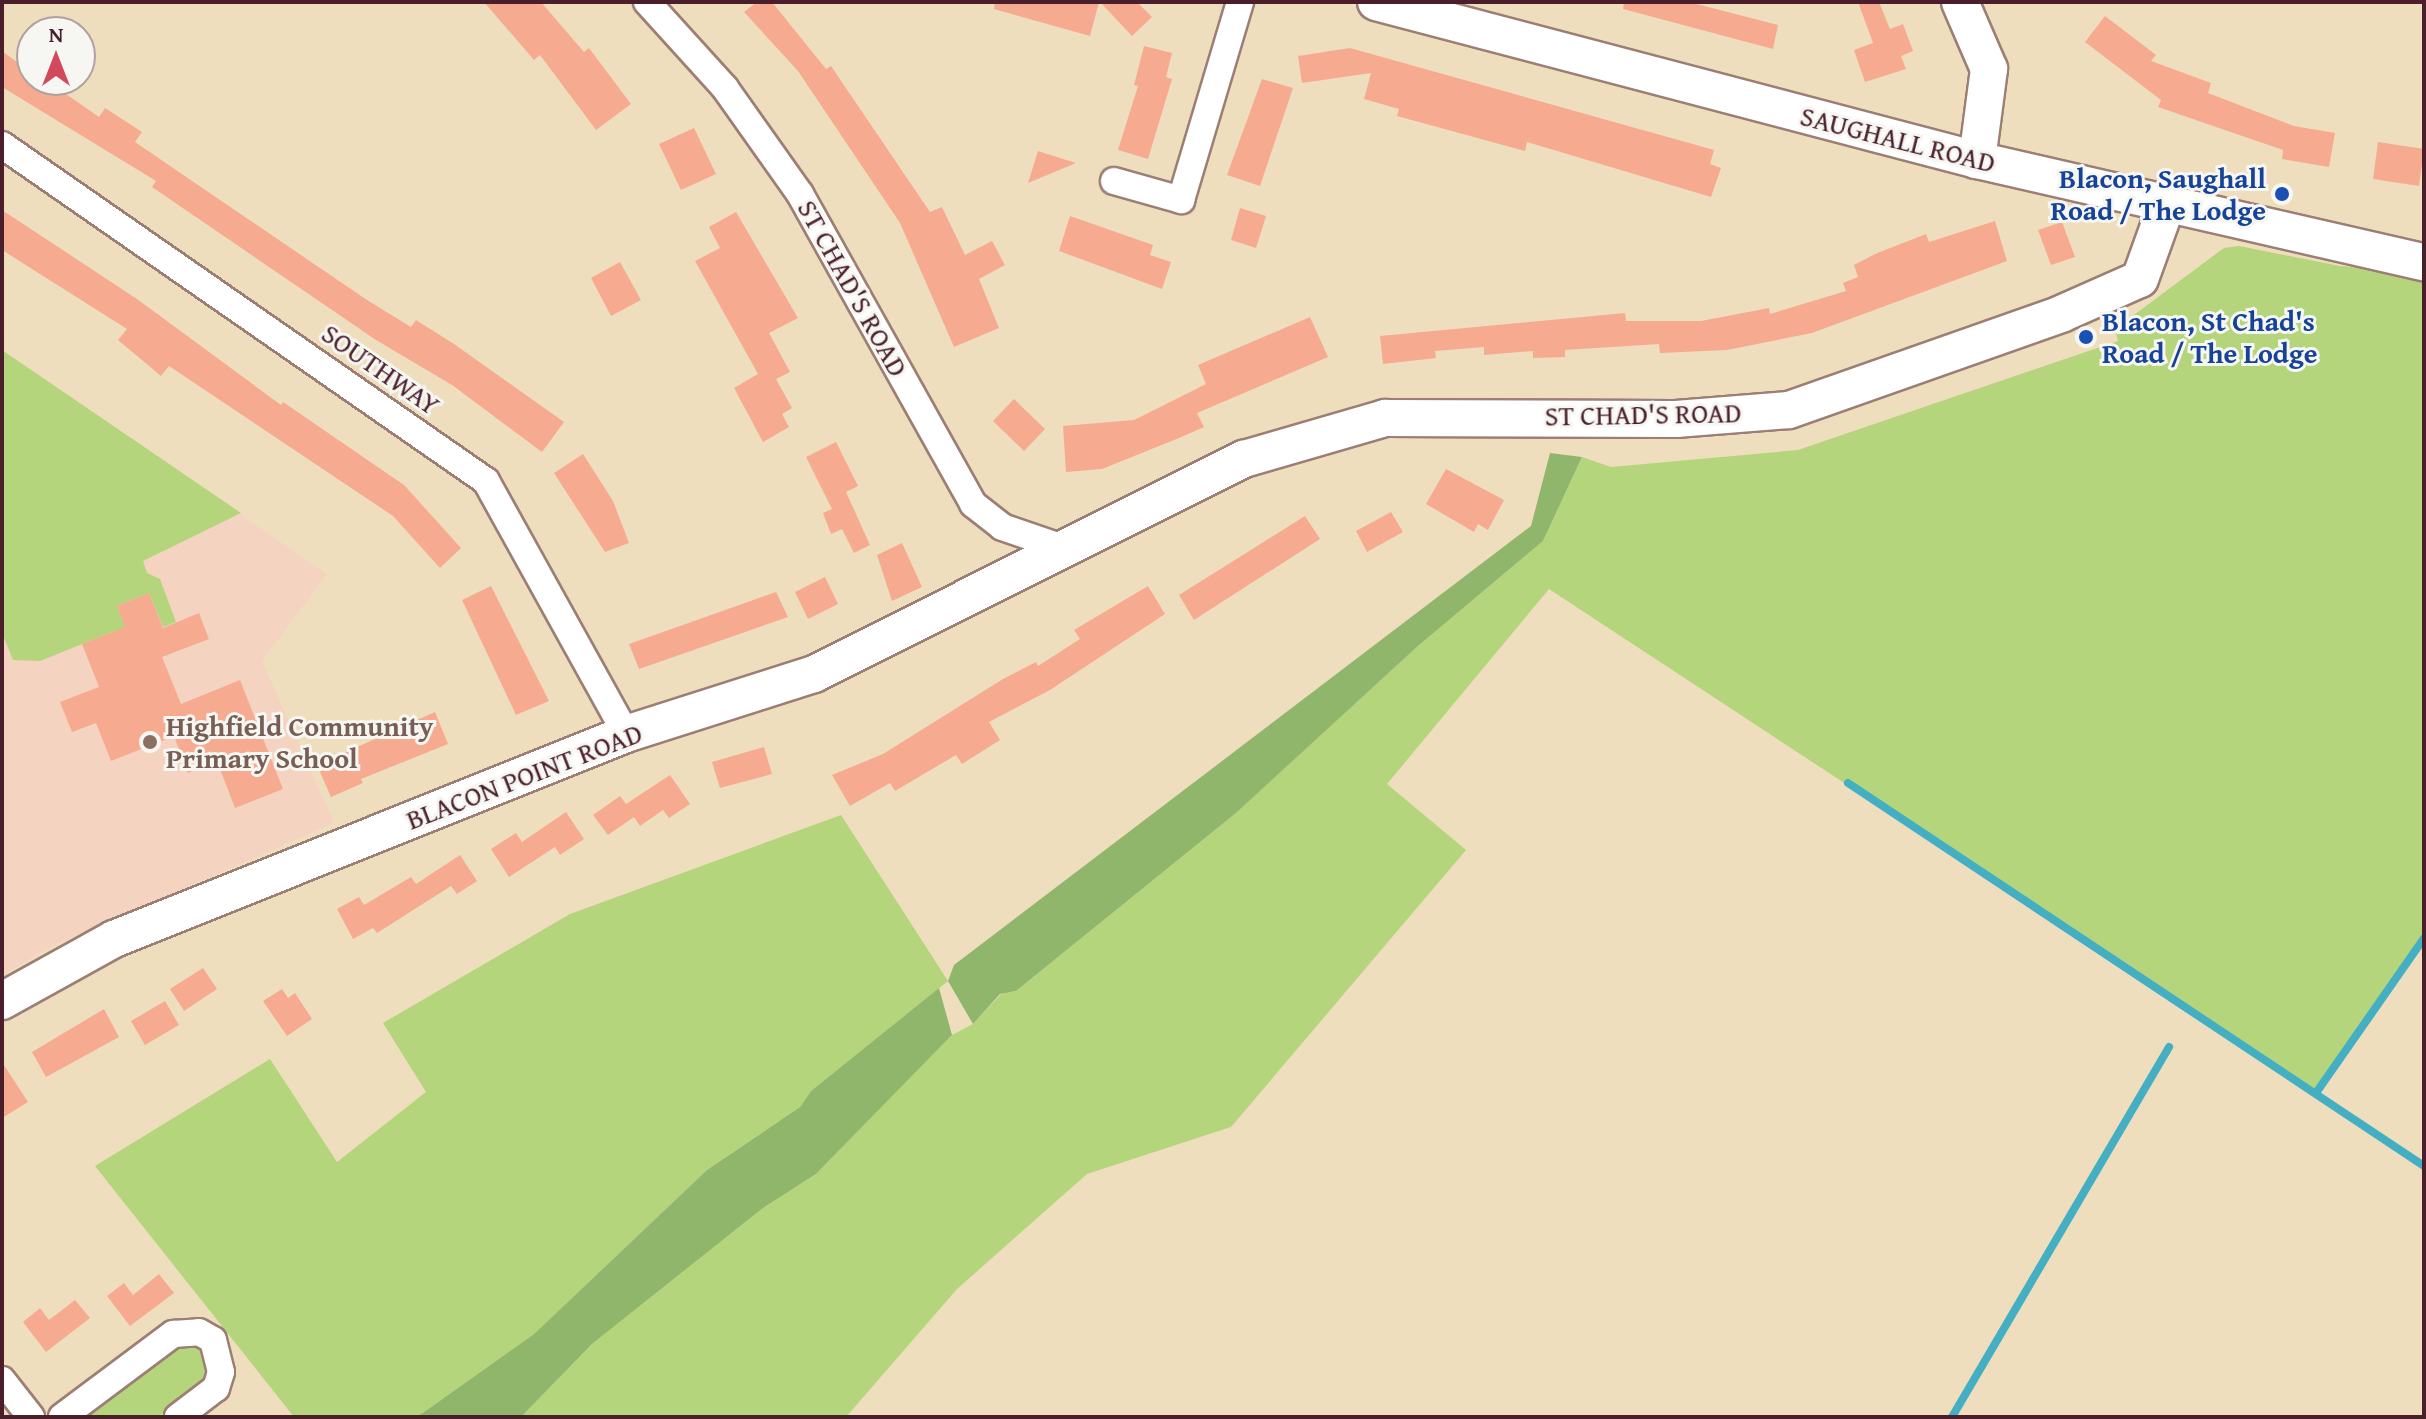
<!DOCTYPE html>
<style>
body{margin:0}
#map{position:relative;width:2426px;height:1419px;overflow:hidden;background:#efdebd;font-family:"Gentium Book Plus",serif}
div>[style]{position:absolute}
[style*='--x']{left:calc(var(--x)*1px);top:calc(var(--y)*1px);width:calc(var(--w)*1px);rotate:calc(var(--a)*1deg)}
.built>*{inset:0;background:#f4d3c0}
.green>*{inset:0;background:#b5d57c}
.forest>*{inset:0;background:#90b66c}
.stream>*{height:8px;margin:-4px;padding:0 4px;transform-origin:4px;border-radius:4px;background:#44afc3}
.building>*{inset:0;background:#f6ab90}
.roads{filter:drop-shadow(2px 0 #9c7e74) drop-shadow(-2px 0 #9c7e74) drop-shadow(0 2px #9c7e74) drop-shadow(0 -2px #9c7e74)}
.street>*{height:26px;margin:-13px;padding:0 13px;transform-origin:13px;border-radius:13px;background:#fff}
.secondary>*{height:36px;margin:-18px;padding:0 18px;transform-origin:18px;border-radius:18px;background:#fff}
.dots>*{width:22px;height:22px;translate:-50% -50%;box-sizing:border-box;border:4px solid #f6f6f2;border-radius:50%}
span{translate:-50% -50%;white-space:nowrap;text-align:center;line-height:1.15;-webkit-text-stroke:6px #f6f6f2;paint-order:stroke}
.street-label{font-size:28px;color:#4a1f2b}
.transit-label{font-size:28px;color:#164399;font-weight:700}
.right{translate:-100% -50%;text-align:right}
.left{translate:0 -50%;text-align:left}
.education-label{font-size:28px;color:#785e54;font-weight:700}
.frame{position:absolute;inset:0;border:4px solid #4a1f2b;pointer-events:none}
.north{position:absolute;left:16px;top:16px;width:80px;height:80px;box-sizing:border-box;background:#f6f6f2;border:2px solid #b1a0a2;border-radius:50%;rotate:0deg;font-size:22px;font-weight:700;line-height:32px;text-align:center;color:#4a1f2b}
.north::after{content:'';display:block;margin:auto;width:28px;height:36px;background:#d1495b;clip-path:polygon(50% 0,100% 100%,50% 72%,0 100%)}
</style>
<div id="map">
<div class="built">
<div style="clip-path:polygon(2px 350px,327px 574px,262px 661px,334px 823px,48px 948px,2px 976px)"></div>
</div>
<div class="green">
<div style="clip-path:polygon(2239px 246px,2340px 266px,2424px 273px,2424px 938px,2316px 1093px,1549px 589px,1387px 784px,1466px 850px,1231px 1127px,1087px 1174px,957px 1289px,846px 1417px,521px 1417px,592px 1344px,763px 1208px,816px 1174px,952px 1035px,973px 1024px,1001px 994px,1016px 991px,1236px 813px,1418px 646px,1543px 541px,1582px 457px,1611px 467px,1798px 450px,2118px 341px,2115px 329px,2224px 248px)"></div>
<div style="clip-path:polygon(2px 350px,241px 513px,143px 561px,147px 573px,160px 579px,176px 622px,163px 627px,149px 593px,117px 606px,135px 652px,112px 632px,40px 661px,13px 660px,2px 633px)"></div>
<div style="clip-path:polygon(841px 815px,948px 981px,811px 1091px,800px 1107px,707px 1170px,534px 1334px,417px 1417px,294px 1417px,95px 1166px,270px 1059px,337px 1162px,426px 1092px,383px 1023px,570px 914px)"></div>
<div style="clip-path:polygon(180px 1344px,201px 1344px,208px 1354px,208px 1379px,158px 1417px,81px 1417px)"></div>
</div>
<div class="forest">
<div style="clip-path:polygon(1550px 453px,1582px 457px,1543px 541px,1418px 646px,1236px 813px,1016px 991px,1000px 994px,973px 1024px,948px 981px,954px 965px,1531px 526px)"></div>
<div style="clip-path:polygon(939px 988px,952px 1035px,816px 1174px,763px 1208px,592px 1344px,521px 1417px,417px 1417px,534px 1334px,707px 1170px,800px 1107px,811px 1091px)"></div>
</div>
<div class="stream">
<div style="--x:1848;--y:783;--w:692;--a:33.62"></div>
<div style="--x:2316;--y:1093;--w:189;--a:-55.1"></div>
<div style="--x:1952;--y:1417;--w:429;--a:-59.6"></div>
</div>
<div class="building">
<div style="clip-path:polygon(484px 2px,541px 2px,584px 52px,589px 48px,631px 104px,596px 130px,540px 55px,534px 60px)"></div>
<div style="clip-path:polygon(757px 2px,772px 2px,826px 69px,831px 66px,930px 212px,942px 207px,965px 255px,992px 241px,1005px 265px,979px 279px,999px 328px,954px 347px,900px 223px,798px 71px,744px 12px)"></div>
<div style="clip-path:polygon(995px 2px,1099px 2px,1090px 36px,994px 9px)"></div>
<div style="clip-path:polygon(1100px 2px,1137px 2px,1152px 17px,1132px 36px)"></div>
<div style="clip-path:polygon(1624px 2px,1689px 2px,1778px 25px,1773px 49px,1623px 9px)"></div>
<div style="clip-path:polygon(1858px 2px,1879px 2px,1890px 29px,1903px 24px,1913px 51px,1901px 56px,1906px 69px,1865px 82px,1854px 50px,1873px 43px)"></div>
<div style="clip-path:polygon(2105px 16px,2156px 55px,2151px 61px,2211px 83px,2208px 93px,2294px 126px,2335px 133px,2329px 167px,2282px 159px,2283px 150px,2158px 107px,2161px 100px,2085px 42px)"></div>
<div style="clip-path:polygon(1144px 46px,1172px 53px,1166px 77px,1172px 79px,1148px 159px,1118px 150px,1138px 86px,1134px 85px)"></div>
<div style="clip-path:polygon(1350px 48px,1714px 150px,1710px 164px,1721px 168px,1711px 197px,1527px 142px,1525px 151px,1397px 116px,1399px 109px,1364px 99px,1371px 73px,1302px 83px,1298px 56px)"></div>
<div style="clip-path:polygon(2px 51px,32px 73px,32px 80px,46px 80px,99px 117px,105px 108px,142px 132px,135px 142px,367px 300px,411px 327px,416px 320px,454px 344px,564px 422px,542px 452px,452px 385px,376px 340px,152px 187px,156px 181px,2px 87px)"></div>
<div style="clip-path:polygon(1262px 79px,1293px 88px,1260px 186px,1227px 175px)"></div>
<div style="clip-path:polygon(694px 128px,716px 174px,681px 190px,659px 144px)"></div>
<div style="clip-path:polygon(2378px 142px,2424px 149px,2419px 186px,2373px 179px)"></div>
<div style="clip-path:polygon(1038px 151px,1076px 163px,1028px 183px)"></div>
<div style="clip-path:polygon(1240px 208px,1266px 216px,1256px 248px,1231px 240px)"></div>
<div style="clip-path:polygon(2px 210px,137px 299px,281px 405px,283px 402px,404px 485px,461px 548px,440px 568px,393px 516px,169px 366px,161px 376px,118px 340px,127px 329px,2px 250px)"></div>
<div style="clip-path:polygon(736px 212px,798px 318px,769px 333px,790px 372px,776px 379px,792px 408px,782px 414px,789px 427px,763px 442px,734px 388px,758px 374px,695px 261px,720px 248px,709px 227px)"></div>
<div style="clip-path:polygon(1070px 216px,1153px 245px,1150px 255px,1171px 262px,1162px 289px,1059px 251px)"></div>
<div style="clip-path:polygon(1995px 221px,2007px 261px,1812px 333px,1727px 350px,1660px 353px,1659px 344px,1565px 350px,1565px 357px,1533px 358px,1533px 351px,1484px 355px,1484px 347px,1435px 351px,1436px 358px,1383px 364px,1380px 336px,1625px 313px,1626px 321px,1701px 321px,1769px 308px,1770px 314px,1846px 291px,1843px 283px,1858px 277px,1854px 265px,1875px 254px,1926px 234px,1929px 242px)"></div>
<div style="clip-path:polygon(2062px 222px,2075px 257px,2051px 265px,2038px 230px)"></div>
<div style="clip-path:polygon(620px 262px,641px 300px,611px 316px,591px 278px)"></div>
<div style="clip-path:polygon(1310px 317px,1328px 357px,1197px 413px,1204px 427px,1179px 438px,1102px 469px,1066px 472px,1063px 426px,1134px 420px,1206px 384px,1198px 365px)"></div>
<div style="clip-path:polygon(1014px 399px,1045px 429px,1024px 451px,993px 421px)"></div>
<div style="clip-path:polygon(836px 442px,858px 486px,846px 492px,870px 545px,854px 553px,842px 529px,831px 534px,823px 513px,832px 509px,806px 457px)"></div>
<div style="clip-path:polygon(583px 454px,613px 501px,629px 543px,605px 552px,554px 473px)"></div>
<div style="clip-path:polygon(1446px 469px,1504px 500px,1488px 530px,1478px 524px,1474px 532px,1426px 504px)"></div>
<div style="clip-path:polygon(1391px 512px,1403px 532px,1367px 552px,1356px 531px)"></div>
<div style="clip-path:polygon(1305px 516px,1320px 539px,1194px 620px,1179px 595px)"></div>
<div style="clip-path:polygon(902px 543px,922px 587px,892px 601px,877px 555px)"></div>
<div style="clip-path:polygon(825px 577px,838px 604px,808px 619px,795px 592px)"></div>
<div style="clip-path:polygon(491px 586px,549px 701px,516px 715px,462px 600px)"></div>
<div style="clip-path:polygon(1148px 586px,1165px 614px,1050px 690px,989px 722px,1000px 740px,962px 764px,956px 755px,895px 791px,890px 783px,850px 806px,832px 775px,883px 754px,1003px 679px,1036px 662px,1038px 666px,1080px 639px,1074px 630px)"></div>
<div style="clip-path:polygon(776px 592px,788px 617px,639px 669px,629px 644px)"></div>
<div style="clip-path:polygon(149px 593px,163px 628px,199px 613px,209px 639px,162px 657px,181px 704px,240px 680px,283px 789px,235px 808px,217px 761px,188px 773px,174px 736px,111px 761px,96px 723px,72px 732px,60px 702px,99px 687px,82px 644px,125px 627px,117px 606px)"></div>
<div style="clip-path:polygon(435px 712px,448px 744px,361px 779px,363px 783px,331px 797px,317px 765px)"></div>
<div style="clip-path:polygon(764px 747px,772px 774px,720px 788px,712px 762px)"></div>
<div style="clip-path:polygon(670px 775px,690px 804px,669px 818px,663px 810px,640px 826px,634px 817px,608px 835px,593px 815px,620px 796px,626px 804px)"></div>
<div style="clip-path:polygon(566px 812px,584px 839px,560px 855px,555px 847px,509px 877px,491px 849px,516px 833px,522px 842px)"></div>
<div style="clip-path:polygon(460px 855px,477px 881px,457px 894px,451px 886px,377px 933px,373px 928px,353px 939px,337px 909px,359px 897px,364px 905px,411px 877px,416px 884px)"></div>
<div style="clip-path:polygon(203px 968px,217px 989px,184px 1011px,170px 989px)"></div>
<div style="clip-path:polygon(282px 989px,288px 998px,295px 993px,312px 1019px,287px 1036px,263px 1001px)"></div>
<div style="clip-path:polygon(165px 1001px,179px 1025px,145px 1045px,131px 1021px)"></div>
<div style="clip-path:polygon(104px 1009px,119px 1037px,46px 1077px,32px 1052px)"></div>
<div style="clip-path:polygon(2px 1062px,28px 1102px,2px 1118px)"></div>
<div style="clip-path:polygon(159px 1274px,174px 1293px,130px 1326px,107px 1296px,124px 1283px,133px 1295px)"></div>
<div style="clip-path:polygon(75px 1300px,90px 1318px,46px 1352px,23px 1322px,40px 1308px,49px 1320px)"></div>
</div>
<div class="roads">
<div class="street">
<div style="--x:647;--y:2;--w:116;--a:47.8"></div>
<div style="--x:725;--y:88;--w:130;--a:54.7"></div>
<div style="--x:800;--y:194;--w:355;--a:60.8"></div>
<div style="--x:973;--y:504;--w:37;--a:38"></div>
<div style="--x:1002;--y:527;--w:71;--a:18.9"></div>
<div style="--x:2;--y:145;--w:589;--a:34.77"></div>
<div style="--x:486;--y:481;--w:289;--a:61"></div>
<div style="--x:1114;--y:181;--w:70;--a:15.8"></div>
<div style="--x:1181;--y:200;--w:207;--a:-73.4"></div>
<div style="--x:2;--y:1380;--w:47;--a:51.9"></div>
<div style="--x:62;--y:1417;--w:139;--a:-36.8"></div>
<div style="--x:173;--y:1334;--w:26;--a:-4"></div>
<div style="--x:199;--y:1332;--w:16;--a:30"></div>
<div style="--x:213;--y:1340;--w:33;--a:76"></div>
<div style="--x:221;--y:1372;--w:17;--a:107"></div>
<div style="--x:216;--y:1388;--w:48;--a:142.7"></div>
</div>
<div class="secondary">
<div style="--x:1376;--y:2;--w:621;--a:14.73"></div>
<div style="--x:1977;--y:160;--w:458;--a:12.9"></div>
<div style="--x:1960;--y:2;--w:73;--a:66.6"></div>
<div style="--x:1989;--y:69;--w:92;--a:97.5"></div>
<div style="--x:2;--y:1001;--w:128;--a:-29"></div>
<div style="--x:114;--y:939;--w:552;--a:-21.82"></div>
<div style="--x:626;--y:734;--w:197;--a:-17.7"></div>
<div style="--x:814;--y:674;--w:481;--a:-26.6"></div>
<div style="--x:1244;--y:459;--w:147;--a:-16.2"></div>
<div style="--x:1385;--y:418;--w:291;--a:0.2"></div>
<div style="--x:1676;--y:419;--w:113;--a:-4.6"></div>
<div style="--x:1789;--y:410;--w:288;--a:-19.4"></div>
<div style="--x:2061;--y:314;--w:86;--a:-23.9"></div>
<div style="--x:2140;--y:279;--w:80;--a:-70.2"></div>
</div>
</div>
<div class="dots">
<div style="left:2282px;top:194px;background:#1a4fb4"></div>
<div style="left:2086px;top:337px;background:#1a4fb4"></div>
<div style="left:150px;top:742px;background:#8d6e63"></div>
</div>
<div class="street-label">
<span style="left:1898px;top:139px;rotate:14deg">SAUGHALL ROAD</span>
<span style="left:853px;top:288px;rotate:61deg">ST CHAD'S ROAD</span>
<span style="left:381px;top:369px;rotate:35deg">SOUTHWAY</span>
<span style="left:1643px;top:414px;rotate:-1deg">ST CHAD'S ROAD</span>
<span style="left:524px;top:776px;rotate:-21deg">BLACON POINT ROAD</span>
</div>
<div class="transit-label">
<span class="right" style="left:2266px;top:194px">Blacon, Saughall<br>Road / The Lodge</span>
<span class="left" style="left:2102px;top:337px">Blacon, St Chad's<br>Road / The Lodge</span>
</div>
<div class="education-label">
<span class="left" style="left:166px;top:742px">Highfield Community<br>Primary School</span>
</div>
<div class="frame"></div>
<div class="north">N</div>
</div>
